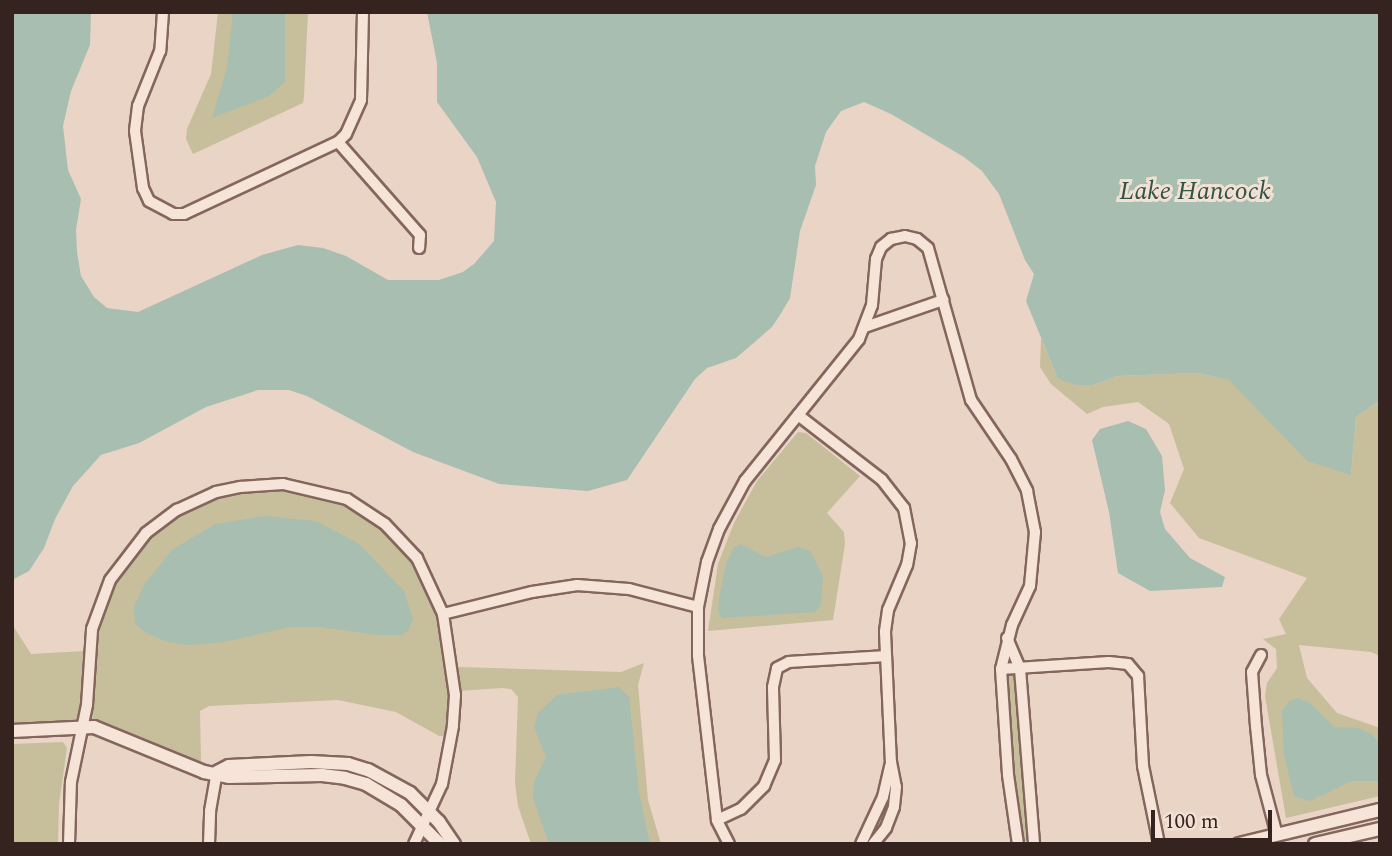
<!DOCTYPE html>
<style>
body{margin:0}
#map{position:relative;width:1392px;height:856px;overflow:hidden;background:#ead4c6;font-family:Spectral,serif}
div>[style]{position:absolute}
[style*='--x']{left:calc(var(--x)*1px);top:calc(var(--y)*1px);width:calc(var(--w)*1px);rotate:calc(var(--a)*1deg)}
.green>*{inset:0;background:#c7be9b}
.water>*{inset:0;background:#a7beb0}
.roads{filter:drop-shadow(2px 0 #84665d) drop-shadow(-2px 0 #84665d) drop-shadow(0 2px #84665d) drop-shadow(0 -2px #84665d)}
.minor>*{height:10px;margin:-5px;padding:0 5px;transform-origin:5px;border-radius:5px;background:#f6e4d9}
.tertiary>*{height:12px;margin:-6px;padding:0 6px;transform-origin:6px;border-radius:6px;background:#f6e4d9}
span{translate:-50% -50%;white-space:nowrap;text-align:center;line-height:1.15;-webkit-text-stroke:6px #f2e0d5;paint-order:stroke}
.water-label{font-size:26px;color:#315446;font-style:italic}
.frame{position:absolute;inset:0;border:14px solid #352320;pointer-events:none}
.scale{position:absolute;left:1151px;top:810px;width:121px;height:32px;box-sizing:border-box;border:4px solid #352320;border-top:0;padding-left:9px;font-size:21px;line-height:24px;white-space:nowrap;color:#352320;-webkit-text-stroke:5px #f2e0d5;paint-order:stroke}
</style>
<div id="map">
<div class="green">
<div style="clip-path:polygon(218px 12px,308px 12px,304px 96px,303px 103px,193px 154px,186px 139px,187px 129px,211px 74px)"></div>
<div style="clip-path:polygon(1041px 338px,1058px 379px,1094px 385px,1117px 376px,1198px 373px,1230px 380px,1351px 475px,1356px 417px,1380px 400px,1380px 656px,1371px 652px,1299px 645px,1307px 678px,1337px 713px,1380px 728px,1380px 796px,1286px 818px,1265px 696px,1267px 683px,1277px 668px,1276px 649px,1263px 639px,1286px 634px,1279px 619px,1307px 578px,1199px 538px,1170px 503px,1184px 469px,1169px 424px,1138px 402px,1103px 407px,1087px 414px,1051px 384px,1040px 367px)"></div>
<div style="clip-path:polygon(798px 432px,806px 433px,860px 476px,827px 513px,844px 532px,845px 544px,833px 620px,708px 631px,718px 564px,734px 523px,757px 481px)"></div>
<div style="clip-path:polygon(275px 488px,327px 497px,348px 505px,393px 538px,412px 560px,439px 616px,450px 686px,447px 736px,439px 736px,396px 712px,338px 700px,209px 706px,200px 711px,201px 762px,185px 758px,109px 724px,92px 721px,96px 635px,100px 620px,112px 588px,140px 546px,177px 516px,205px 501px,240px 491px)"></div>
<div style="clip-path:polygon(12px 624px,31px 654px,85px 651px,84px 699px,79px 720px,12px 723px)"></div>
<div style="clip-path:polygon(644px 663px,638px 685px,648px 800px,661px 844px,531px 844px,518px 806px,515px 783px,518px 697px,511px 689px,502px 688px,459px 691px,457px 667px,621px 672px)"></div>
<div style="clip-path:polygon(1016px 673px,1031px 837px,1024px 842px,1014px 801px,1006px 679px,1008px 673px)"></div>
<div style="clip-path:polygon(63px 742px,67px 748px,59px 804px,58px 844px,12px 844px,12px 744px)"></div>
</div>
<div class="water">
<div style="clip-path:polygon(12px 12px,91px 12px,90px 45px,71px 91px,63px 126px,68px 170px,81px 199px,76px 230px,77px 252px,81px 276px,94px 297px,107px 308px,138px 312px,262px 255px,298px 245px,323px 248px,346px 256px,388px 280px,439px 280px,463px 272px,474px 264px,494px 241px,496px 202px,477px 157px,437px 102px,437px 63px,427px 12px,1380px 12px,1380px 400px,1356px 417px,1351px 475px,1307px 461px,1229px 380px,1198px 373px,1117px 376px,1094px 385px,1076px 385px,1058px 379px,1026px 301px,1034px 274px,1025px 260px,999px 194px,982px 171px,964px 157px,891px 114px,864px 102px,841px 111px,826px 132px,815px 166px,816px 185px,800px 231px,790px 298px,780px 315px,772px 327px,736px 358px,707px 368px,695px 379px,627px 480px,588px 491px,499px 484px,413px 452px,307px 396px,289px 390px,258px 390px,206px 407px,139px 443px,101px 455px,73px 486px,55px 519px,44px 548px,29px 571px,12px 580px)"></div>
<div style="clip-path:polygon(233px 12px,285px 12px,285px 82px,269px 96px,212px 118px,227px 68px)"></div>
<div style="clip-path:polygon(1128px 421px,1146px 429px,1162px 456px,1165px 490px,1160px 512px,1165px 529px,1190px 558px,1225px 577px,1222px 587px,1150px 591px,1118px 573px,1109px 512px,1092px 440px,1100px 429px)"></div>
<div style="clip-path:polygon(265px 516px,315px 521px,358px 543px,404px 591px,413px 619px,408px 631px,401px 635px,377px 635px,321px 627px,290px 627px,224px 642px,190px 645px,168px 642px,146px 633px,135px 624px,134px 607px,145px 583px,172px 550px,215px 524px)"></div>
<div style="clip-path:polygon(741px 544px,766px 557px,798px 547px,810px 551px,823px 576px,821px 603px,816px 612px,722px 618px,718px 611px,719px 599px,726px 564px,734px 547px)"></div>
<div style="clip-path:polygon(619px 687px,629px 697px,639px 793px,650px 844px,549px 844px,533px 798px,534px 782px,546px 757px,534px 727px,538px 713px,557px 695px)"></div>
<div style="clip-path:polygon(1299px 698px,1311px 704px,1334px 727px,1359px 728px,1371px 734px,1380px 743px,1380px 781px,1351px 781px,1310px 801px,1294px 796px,1284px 755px,1282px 710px,1290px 701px)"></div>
</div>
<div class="roads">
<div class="minor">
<div style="--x:163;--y:12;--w:39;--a:94"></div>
<div style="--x:160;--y:51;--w:59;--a:111.8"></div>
<div style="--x:138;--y:106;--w:25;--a:97"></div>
<div style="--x:135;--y:131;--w:58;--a:82"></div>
<div style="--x:143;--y:188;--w:14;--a:65"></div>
<div style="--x:149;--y:201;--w:27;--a:28"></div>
<div style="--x:173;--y:214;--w:11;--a:0"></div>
<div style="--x:184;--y:214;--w:170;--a:-25.1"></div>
<div style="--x:338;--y:142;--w:11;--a:-45"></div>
<div style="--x:346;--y:134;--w:37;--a:-66"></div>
<div style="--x:361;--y:100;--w:88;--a:-88.7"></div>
<div style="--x:338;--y:142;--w:124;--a:48.6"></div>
<div style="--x:420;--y:235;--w:13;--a:94"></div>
<div style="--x:865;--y:327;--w:83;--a:-19.1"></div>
<div style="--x:798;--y:415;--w:106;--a:37.7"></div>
<div style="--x:882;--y:480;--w:36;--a:52"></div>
<div style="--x:904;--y:508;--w:36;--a:79"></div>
<div style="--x:911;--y:543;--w:22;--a:100"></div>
<div style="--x:907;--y:565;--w:49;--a:112.9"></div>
<div style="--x:888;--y:610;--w:22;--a:98"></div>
<div style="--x:885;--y:632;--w:130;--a:87.4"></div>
<div style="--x:891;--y:762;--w:25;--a:79"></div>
<div style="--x:896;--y:787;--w:20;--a:96"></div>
<div style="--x:894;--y:807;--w:22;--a:111"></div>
<div style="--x:886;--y:828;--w:21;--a:129"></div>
<div style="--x:443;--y:614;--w:92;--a:-13.9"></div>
<div style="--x:532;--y:592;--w:46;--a:-8.8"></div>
<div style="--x:577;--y:585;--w:52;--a:4.4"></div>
<div style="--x:629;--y:589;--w:71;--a:14.6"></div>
<div style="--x:1007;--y:638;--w:34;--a:67"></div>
<div style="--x:1020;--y:669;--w:176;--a:85.4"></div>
<div style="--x:1261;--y:655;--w:19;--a:118"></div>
<div style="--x:1252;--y:672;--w:54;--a:85.8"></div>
<div style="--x:1256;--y:726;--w:49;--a:84.2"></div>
<div style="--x:1261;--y:775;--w:62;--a:75.1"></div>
<div style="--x:1001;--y:669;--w:108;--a:-3.7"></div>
<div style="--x:1109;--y:662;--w:19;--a:6"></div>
<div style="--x:1128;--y:664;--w:16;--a:50"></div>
<div style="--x:1138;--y:676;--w:90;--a:86.8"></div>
<div style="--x:1143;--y:766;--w:80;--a:78.4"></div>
<div style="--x:717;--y:820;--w:26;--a:-25"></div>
<div style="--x:741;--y:809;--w:33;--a:-45"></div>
<div style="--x:764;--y:786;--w:28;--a:-67"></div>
<div style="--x:775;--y:760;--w:73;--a:-91.6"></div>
<div style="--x:773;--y:687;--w:19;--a:-78"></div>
<div style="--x:777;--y:668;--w:13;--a:-27"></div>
<div style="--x:789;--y:662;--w:97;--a:-3.5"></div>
<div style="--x:69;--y:844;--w:62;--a:-88.2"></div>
<div style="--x:71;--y:782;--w:79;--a:-78.3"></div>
<div style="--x:87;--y:705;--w:76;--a:-86.2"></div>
<div style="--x:92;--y:629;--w:52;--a:-69.8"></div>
<div style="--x:110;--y:580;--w:59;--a:-52.5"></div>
<div style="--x:146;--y:533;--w:39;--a:-37"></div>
<div style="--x:177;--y:510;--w:43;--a:-24.8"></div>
<div style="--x:216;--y:492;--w:25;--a:-12"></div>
<div style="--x:240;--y:487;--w:43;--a:-4"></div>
<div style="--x:283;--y:484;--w:66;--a:13.2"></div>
<div style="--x:347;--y:499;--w:45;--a:33.3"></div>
<div style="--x:385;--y:524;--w:47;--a:46.7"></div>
<div style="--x:417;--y:558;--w:62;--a:65.1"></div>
<div style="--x:443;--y:614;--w:82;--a:81.6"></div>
<div style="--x:455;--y:695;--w:31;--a:94"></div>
<div style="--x:453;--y:726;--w:59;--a:100.7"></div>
<div style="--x:442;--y:784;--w:66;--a:115"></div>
<div style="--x:209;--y:844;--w:33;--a:-88"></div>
<div style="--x:210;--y:811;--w:40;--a:-80"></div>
<div style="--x:729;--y:844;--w:27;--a:-117"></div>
<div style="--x:717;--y:820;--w:166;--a:-96.6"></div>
<div style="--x:698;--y:655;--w:48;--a:-90"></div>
<div style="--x:698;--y:607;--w:46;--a:-78.7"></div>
<div style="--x:707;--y:562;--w:35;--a:-70"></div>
<div style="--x:719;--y:529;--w:55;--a:-61.6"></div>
<div style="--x:745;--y:481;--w:182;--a:-51.2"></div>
<div style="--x:859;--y:339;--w:36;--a:-69"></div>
<div style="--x:872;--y:305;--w:46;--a:-85"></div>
<div style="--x:876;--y:259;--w:13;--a:-67"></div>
<div style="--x:881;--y:247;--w:13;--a:-39"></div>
<div style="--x:891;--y:239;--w:14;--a:-12"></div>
<div style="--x:905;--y:236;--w:12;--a:14"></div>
<div style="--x:917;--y:239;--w:14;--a:39"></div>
<div style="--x:928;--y:248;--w:158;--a:74.2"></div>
<div style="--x:971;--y:400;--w:71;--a:55.9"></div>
<div style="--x:1011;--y:459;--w:36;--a:63"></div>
<div style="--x:1027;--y:491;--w:42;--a:79"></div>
<div style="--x:1035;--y:532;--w:54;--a:95.3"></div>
<div style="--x:1030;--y:586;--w:43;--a:114.8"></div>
<div style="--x:1012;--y:625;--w:45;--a:104"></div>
<div style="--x:1001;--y:669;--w:106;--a:86.2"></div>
<div style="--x:1008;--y:775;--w:70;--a:81.8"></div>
<div style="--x:861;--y:844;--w:52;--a:-64.9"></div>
<div style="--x:883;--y:797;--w:32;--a:-77"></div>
</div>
<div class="tertiary">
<div style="--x:12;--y:731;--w:82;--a:-2.8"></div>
<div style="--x:94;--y:727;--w:119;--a:22.2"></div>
<div style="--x:204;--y:772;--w:25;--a:11"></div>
<div style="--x:229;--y:777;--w:93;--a:-1.2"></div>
<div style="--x:322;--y:775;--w:23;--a:7"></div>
<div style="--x:345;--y:778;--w:22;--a:16"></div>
<div style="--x:366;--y:784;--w:41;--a:31"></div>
<div style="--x:401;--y:805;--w:55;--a:45"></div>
<div style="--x:217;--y:772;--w:13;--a:-27"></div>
<div style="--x:229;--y:766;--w:82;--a:-2.8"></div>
<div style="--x:311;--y:762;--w:37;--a:3"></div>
<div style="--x:348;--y:764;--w:21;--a:17"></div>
<div style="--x:368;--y:770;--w:48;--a:28.7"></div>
<div style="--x:410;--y:793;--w:41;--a:45"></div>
<div style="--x:439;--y:822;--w:27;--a:56"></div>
<div style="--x:1239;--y:844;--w:145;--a:-13.6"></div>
<div style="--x:1315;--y:844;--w:67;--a:-13"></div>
</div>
</div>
<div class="water-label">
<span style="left:1195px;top:192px">Lake Hancock</span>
</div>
<div class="frame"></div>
<div class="scale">100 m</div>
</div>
